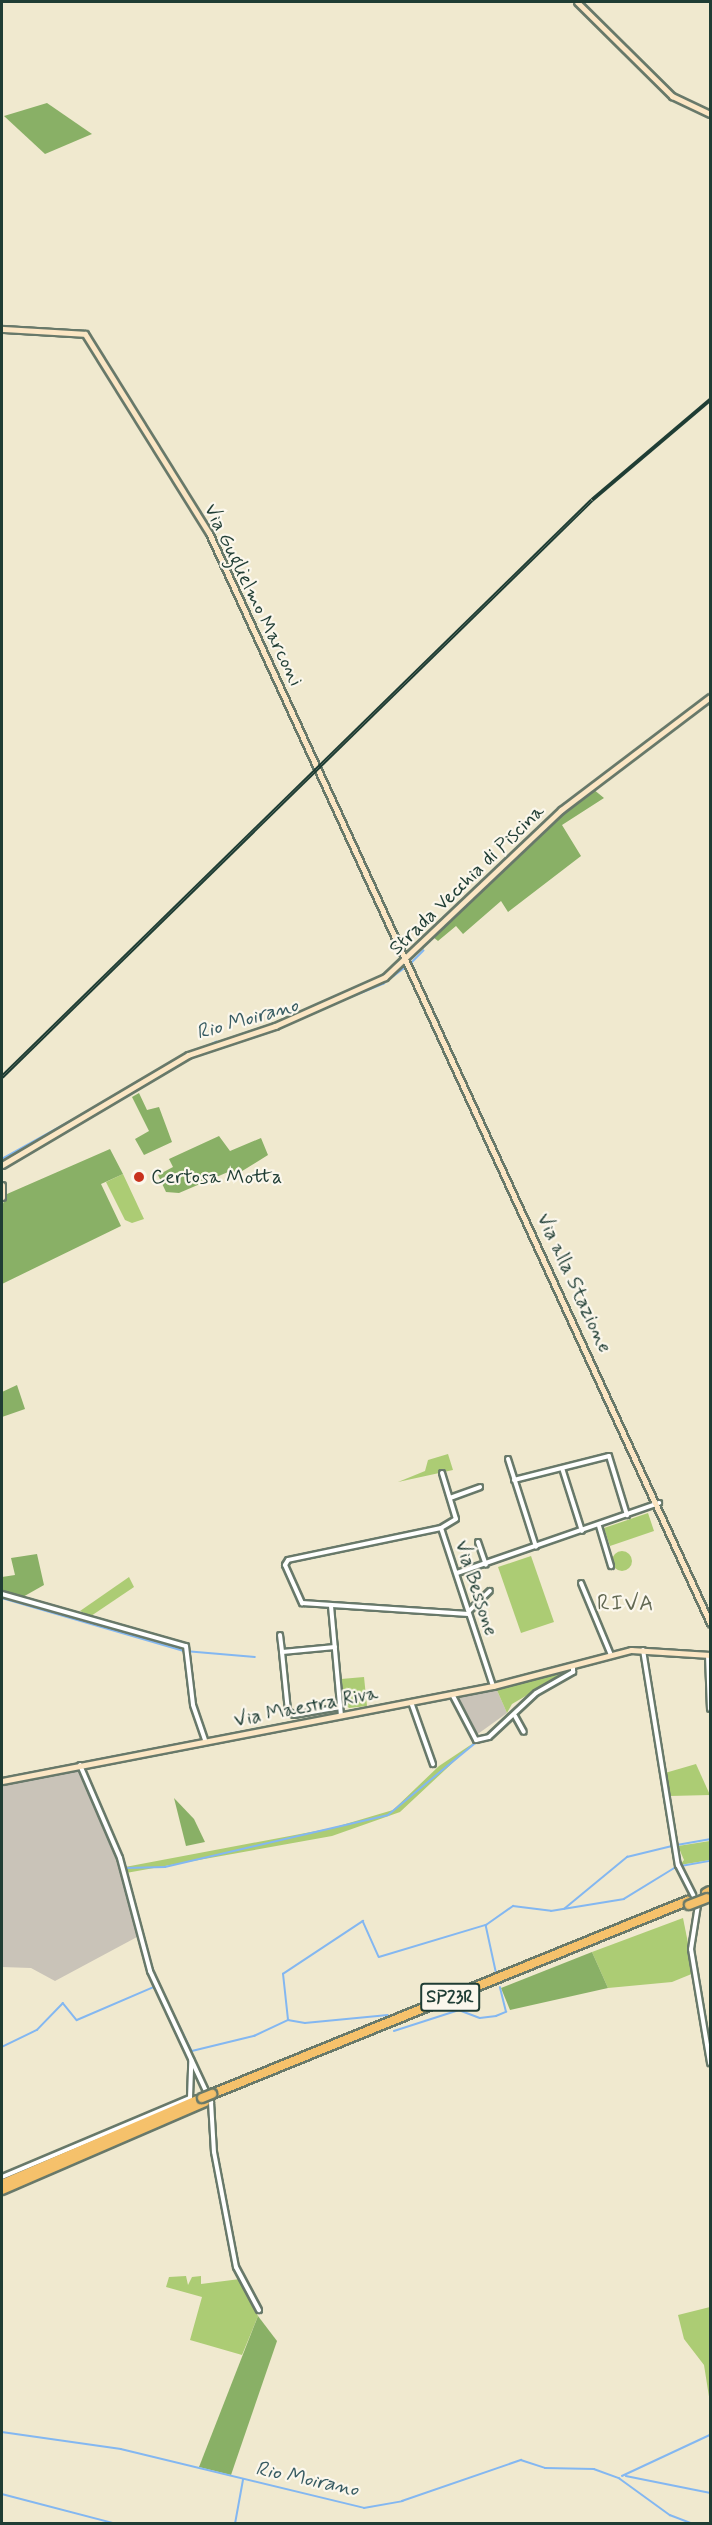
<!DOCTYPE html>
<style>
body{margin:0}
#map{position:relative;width:712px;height:2525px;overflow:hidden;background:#f0e9cf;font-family:Mynerve,sans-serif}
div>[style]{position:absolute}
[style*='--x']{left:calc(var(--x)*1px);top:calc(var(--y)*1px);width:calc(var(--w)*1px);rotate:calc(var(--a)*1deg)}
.industrial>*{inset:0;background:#c9c3b8}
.green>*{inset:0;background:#accc74}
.round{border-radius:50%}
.forest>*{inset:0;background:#89b066}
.stream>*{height:1.5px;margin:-0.75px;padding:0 0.75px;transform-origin:0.75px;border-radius:0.75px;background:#83b7f1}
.roads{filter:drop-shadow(2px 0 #68796a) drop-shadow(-2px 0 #68796a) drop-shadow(0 2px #68796a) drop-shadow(0 -2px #68796a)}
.street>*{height:4px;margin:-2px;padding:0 2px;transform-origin:2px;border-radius:2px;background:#fff}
.secondary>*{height:5px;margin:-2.5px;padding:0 2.5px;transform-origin:2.5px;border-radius:2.5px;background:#fbe6c4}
.highway>*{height:8px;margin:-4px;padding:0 4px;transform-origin:4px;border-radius:4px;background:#f5c16b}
.rail>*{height:4px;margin-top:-2px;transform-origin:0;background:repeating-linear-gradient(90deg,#fbf7ec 0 4.5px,#1f3d34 0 9px);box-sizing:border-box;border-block:2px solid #1f3d34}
.bridges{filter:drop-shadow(2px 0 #68796a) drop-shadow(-2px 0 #68796a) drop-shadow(0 2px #68796a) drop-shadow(0 -2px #68796a)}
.highway-bridge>*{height:8px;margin:-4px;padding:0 4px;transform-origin:4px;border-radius:4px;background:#f5c16b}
.dots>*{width:16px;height:16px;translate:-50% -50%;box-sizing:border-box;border:3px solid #fbf7ec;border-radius:50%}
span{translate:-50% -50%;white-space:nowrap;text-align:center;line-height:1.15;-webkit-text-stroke:4.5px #fbf7ec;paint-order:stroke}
.shield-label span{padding:2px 4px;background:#fbf7ec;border:2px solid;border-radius:4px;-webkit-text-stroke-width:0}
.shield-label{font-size:18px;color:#1f3d34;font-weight:700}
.street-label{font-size:20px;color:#1f3d34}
.poi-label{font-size:20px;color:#1f3d34}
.left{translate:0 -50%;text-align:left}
.water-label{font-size:21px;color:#385c63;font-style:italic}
.quarter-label{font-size:22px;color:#626852;letter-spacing:1.5px}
.frame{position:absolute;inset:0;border:3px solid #1f3d34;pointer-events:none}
</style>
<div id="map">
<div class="industrial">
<div style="clip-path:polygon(496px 1688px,507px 1713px,475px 1736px,454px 1697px)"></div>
<div style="clip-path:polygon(79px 1770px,118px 1857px,137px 1937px,55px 1981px,31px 1968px,2px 1967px,2px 1784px)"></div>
</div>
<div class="green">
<div style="clip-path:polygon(123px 1174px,144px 1219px,132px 1223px,125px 1220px,106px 1182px)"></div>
<div style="clip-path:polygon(448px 1454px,453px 1470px,398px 1482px,425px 1471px,428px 1460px)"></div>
<div style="clip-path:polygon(648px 1513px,654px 1531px,610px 1546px,604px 1528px)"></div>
<div class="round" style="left:612px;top:1551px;width:20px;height:20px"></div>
<div style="clip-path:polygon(531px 1556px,554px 1622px,521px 1633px,498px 1567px)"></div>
<div style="clip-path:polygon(129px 1577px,134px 1587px,91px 1616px,80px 1611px)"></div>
<div style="clip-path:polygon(570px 1670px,512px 1704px,507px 1713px,496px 1688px)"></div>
<div style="clip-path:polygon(364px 1677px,367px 1706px,349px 1708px,344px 1703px,341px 1679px)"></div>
<div style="clip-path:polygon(475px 1742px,400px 1812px,332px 1836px,126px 1873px,125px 1867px,332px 1828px,393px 1810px,439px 1766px)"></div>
<div style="clip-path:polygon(696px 1764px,710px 1795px,670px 1796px,665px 1773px)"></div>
<div style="clip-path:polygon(710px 1841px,710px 1860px,680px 1865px,684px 1860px,678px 1846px)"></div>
<div style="clip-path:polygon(683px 1918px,694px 1973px,672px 1982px,608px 1988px,592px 1952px)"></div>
<div style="clip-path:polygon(186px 2276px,188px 2285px,192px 2277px,201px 2276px,201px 2284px,240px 2279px,258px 2316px,242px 2355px,190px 2340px,202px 2297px,166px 2287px,169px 2277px)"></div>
<div style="clip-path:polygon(710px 2307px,710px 2403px,704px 2365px,684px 2339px,678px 2315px)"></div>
</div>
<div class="forest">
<div style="clip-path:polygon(47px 103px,92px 134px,45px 154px,4px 116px)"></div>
<div style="clip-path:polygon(593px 789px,604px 798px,562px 825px,581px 856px,508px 912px,501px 901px,463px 934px,456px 926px,438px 941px,433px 937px,558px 815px)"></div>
<div style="clip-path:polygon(139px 1093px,147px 1110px,159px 1107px,172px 1142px,144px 1155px,135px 1139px,149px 1131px,132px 1097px)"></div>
<div style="clip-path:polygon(219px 1136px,230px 1151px,261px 1138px,268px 1155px,234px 1176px,228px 1172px,179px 1193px,166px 1192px,158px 1175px,173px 1167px,169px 1159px)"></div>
<div style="clip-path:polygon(110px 1149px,123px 1174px,101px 1184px,121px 1226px,2px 1284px,2px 1206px,7px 1194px)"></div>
<div style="clip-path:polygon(17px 1385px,25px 1409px,2px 1417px,2px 1392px)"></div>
<div style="clip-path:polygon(37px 1554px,44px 1585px,21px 1598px,2px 1593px,2px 1577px,15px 1575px,11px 1558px)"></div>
<div style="clip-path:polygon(174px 1798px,194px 1819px,205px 1842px,186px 1846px)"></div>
<div style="clip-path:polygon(592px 1952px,608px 1988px,510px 2010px,501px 1988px)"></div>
<div style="clip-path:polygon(258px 2316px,277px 2341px,231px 2475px,199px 2467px)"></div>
</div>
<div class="stream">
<div style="--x:412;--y:962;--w:16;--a:-45"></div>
<div style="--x:263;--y:1033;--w:130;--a:-22.2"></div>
<div style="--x:383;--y:984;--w:30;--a:-37"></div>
<div style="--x:159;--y:1070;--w:64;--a:-26.2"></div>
<div style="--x:125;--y:1089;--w:16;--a:-30"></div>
<div style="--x:2;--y:1159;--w:82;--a:-29.1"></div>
<div style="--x:2;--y:1598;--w:191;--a:16.2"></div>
<div style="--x:185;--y:1651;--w:70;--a:4.9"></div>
<div style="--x:542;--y:1692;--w:15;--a:-28"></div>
<div style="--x:490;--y:1732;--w:44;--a:-41.3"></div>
<div style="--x:677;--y:1845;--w:34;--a:-10"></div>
<div style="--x:681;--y:1866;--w:29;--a:-10"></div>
<div style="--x:125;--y:1868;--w:40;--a:-1.4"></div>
<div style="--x:165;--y:1867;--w:229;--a:-13.1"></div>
<div style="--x:388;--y:1815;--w:112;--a:-39.5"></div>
<div style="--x:564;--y:1909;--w:82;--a:-39.5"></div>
<div style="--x:627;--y:1857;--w:46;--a:-13.7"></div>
<div style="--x:486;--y:1925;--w:47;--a:77.7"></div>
<div style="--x:160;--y:1986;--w:72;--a:63.8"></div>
<div style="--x:192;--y:2051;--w:64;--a:-13.6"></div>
<div style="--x:254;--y:2036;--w:38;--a:-25"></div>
<div style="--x:288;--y:2020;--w:17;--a:10"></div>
<div style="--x:305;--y:2023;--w:83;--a:-5.5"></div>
<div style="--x:288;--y:2020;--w:46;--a:-96.2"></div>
<div style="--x:283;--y:1974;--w:96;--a:-33.5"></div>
<div style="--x:363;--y:1921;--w:39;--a:66"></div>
<div style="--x:379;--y:1957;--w:112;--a:-16.7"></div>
<div style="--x:486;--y:1925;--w:33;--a:-35"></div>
<div style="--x:513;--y:1906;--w:38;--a:7"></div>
<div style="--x:551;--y:1911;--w:74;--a:-9.3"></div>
<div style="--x:624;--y:1899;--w:61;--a:-31.6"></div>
<div style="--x:394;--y:2031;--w:68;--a:-17.9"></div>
<div style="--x:459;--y:2010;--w:22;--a:21"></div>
<div style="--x:480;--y:2018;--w:16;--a:-7"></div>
<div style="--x:496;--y:2016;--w:11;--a:-22"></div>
<div style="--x:506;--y:2012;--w:25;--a:-104"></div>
<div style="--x:2;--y:2047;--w:39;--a:-26"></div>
<div style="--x:37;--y:2030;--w:37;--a:-46"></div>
<div style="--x:63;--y:2003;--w:22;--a:51"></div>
<div style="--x:77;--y:2020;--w:84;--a:-23.2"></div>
<div style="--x:2;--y:2432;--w:120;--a:8.1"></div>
<div style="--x:121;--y:2449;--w:250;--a:13.6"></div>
<div style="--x:364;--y:2508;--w:39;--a:-10"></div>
<div style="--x:402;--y:2501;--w:126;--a:-19"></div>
<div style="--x:521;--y:2460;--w:25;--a:18"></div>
<div style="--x:545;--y:2468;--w:49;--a:1.2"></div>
<div style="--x:594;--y:2469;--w:27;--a:20"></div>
<div style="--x:619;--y:2478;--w:63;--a:36"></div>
<div style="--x:670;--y:2515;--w:26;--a:21"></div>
<div style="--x:622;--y:2476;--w:97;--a:-25"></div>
<div style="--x:626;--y:2476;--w:86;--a:11.4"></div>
<div style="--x:2;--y:2494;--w:119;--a:14.6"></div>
<div style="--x:235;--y:2524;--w:45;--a:-79.7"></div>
</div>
<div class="roads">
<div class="street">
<div style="--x:508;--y:1459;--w:92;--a:72.3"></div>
<div style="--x:562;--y:1468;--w:66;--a:72.4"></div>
<div style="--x:442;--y:1473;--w:48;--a:73.1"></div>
<div style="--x:456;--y:1519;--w:17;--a:149"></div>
<div style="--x:441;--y:1528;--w:166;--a:71.8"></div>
<div style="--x:514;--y:1480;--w:98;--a:-14.2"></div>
<div style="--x:609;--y:1456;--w:62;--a:73"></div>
<div style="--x:450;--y:1498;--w:32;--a:-20"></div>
<div style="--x:599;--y:1526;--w:42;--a:73.3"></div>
<div style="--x:441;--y:1528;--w:156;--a:168.2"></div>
<div style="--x:288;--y:1560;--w:6;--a:121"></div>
<div style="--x:285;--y:1565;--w:42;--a:65.9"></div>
<div style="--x:302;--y:1603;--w:167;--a:3.8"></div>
<div style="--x:478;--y:1542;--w:24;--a:71"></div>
<div style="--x:457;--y:1573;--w:214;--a:-19.1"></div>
<div style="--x:581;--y:1583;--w:78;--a:67.4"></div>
<div style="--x:2;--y:1594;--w:191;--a:15.8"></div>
<div style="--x:186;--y:1646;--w:59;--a:83.2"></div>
<div style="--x:193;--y:1705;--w:39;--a:71"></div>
<div style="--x:331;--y:1606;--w:109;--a:84.8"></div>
<div style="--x:469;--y:1611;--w:29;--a:-44"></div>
<div style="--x:280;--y:1635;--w:17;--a:83"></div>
<div style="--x:335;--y:1647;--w:53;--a:174.6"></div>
<div style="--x:282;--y:1652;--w:59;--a:84.2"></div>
<div style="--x:288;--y:1711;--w:7;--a:34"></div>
<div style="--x:294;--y:1715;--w:47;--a:-9.9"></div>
<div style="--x:643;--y:1650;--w:218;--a:80.8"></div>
<div style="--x:678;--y:1865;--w:34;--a:63"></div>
<div style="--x:708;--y:1655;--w:54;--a:87.9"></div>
<div style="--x:452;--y:1694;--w:52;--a:62.4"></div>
<div style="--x:476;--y:1740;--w:13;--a:-13"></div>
<div style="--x:489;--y:1737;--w:64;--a:-43.1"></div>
<div style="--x:536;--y:1693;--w:43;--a:-29.6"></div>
<div style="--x:573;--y:1672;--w:5;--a:-90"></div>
<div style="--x:411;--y:1702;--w:66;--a:70.5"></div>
<div style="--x:515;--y:1716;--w:18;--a:61"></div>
<div style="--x:80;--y:1765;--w:101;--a:66.7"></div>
<div style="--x:120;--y:1858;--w:117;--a:75.1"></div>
<div style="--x:150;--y:1971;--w:145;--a:65"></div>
<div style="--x:211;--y:2102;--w:50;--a:86.6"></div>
<div style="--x:214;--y:2152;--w:117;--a:79.2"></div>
<div style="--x:236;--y:2267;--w:49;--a:61.9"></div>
<div style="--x:698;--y:1905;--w:45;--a:99"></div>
<div style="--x:691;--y:1949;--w:116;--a:80.5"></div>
<div style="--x:2;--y:2177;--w:204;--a:-22.8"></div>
<div style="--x:190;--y:2098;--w:38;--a:-88"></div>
</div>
<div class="secondary">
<div style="--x:577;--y:2;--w:134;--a:44.7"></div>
<div style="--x:672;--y:96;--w:42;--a:25.3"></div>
<div style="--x:2;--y:329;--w:83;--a:3.4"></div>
<div style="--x:85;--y:334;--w:234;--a:58.1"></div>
<div style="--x:209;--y:533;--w:1200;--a:65.31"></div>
<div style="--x:2;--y:1165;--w:216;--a:-30.6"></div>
<div style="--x:188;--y:1055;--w:92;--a:-18.4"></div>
<div style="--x:275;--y:1026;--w:120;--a:-24"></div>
<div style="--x:385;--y:977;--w:243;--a:-43.5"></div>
<div style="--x:561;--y:810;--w:187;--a:-37.2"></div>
<div style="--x:2;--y:1185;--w:12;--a:90"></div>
<div style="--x:2;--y:1781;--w:500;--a:-10.95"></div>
<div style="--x:493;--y:1686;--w:143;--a:-14.6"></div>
<div style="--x:631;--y:1650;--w:79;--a:3.6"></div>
</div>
<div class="highway">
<div style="--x:706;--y:1893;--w:4;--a:-27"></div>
<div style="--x:212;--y:2094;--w:513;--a:-22.11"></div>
<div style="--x:2;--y:2184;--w:212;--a:-23.3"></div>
<div style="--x:2;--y:2190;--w:221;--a:-23.4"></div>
</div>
</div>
<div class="rail">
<div style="--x:2;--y:1077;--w:825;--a:-44.36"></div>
<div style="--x:592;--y:500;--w:155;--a:-40.3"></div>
</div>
<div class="bridges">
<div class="highway-bridge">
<div style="--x:689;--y:1905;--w:19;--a:-21"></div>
<div style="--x:202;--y:2098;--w:11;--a:-22"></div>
</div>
</div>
<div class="dots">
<div style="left:139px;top:1177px;background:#c8321e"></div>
</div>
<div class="shield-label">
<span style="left:450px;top:1997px">SP23R</span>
</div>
<div class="street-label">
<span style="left:253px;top:595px;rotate:64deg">Via Guglielmo Marconi</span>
<span style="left:467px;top:880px;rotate:-44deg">Strada Vecchia di Piscina</span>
<span style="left:574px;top:1283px;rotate:65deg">Via alla Stazione</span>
<span style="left:476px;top:1588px;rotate:72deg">Via Bessone</span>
<span style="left:306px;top:1707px;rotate:-11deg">Via Maestra Riva</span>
</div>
<div class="poi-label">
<span class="left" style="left:151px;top:1177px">Certosa Motta</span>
</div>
<div class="water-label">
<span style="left:247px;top:1019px;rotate:-16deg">Rio Moirano</span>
<span style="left:307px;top:2479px;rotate:12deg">Rio Moirano</span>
</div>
<div class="quarter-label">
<span style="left:626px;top:1605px">RIVA</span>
</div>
<div class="frame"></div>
</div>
